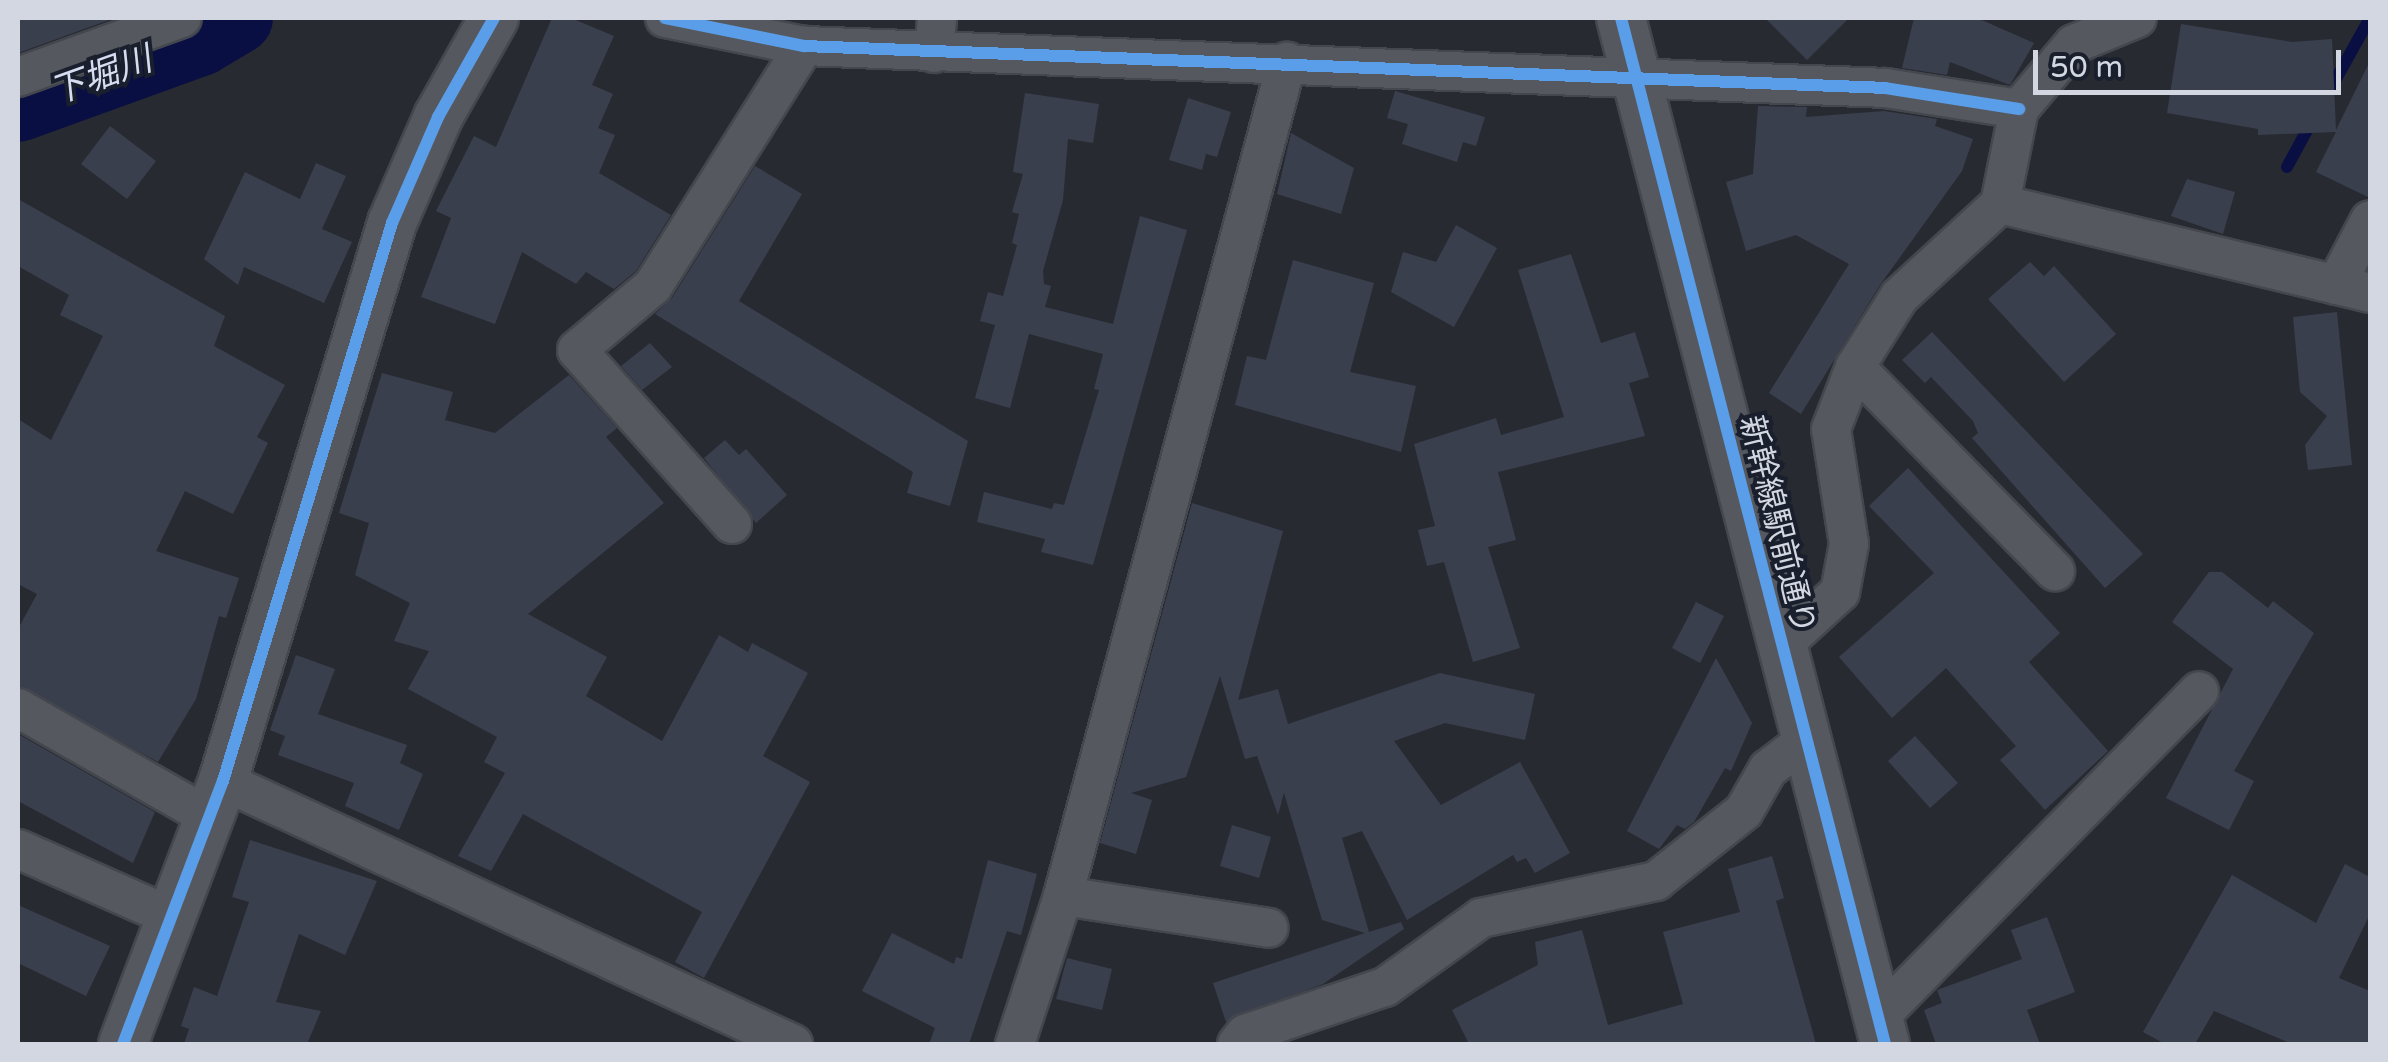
<!DOCTYPE html>
<meta charset="utf-8">
<style>
body{margin:0}
#map{position:relative;width:2388px;height:1062px;overflow:hidden;background:#282a32;font-family:"Varela Round","Noto Sans JP",sans-serif}
div>[style]{position:absolute}
[style*='--x']{left:calc(var(--x)*1px);top:calc(var(--y)*1px);width:calc(var(--w)*1px);rotate:calc(var(--a)*1deg)}
.stream>*{height:12px;margin:-6px;padding:0 6px;transform-origin:6px;border-radius:6px;background:#090f43}
.river>*{height:72px;margin:-36px;padding:0 36px;transform-origin:36px;border-radius:36px;background:#090f43}
.building>*{inset:0;background:#3a3f4d}
.roads{filter:drop-shadow(2px 0 #44474e) drop-shadow(-2px 0 #44474e) drop-shadow(0 2px #44474e) drop-shadow(0 -2px #44474e)}
.minor>*{height:38px;margin:-19px;padding:0 19px;transform-origin:19px;border-radius:19px;background:#55585e}
.tertiary>*{height:48px;margin:-24px;padding:0 24px;transform-origin:24px;border-radius:24px;background:#55585e}
.cycleway>*{height:12px;margin:-6px;padding:0 6px;transform-origin:6px;border-radius:6px;background:#5a9eea}
span{translate:-50% -50%;white-space:nowrap;text-align:center;line-height:1.15;-webkit-text-stroke:8px #1a1f2d;paint-order:stroke}
.street-label{font-size:32px;color:#d3d7e1}
.water-label{font-size:35px;color:#d6ddf0;font-style:italic}
.frame{position:absolute;inset:0;border:20px solid #d3d7e1;pointer-events:none}
.scale{position:absolute;left:2033px;top:50px;width:308px;height:45px;box-sizing:border-box;border:5px solid #d3d7e1;border-top:0;padding-left:12px;font-size:30px;line-height:35px;white-space:nowrap;color:#d3d7e1;-webkit-text-stroke:8px #1a1f2d;paint-order:stroke}
</style>
<div id="map">
<div class="stream">
<div style="--x:2327;--y:95;--w:88;--a:-60.8"></div>
<div style="--x:2287;--y:167;--w:52;--a:-61.5"></div>
</div>
<div class="river">
<div style="--x:18;--y:106;--w:194;--a:-19.9"></div>
<div style="--x:200;--y:40;--w:43;--a:-30.7"></div>
</div>
<div class="building">
<div style="clip-path:polygon(18px 18px,108px 18px,109px 20px,18px 53px)"></div>
<div style="clip-path:polygon(552px 18px,571px 18px,614px 36px,592px 85px,613px 94px,598px 128px,615px 135px,599px 173px,671px 215px,636px 271px,614px 289px,586px 272px,576px 284px,522px 252px,495px 324px,421px 297px,451px 218px,436px 211px,474px 136px,496px 147px)"></div>
<div style="clip-path:polygon(1765px 18px,1849px 18px,1807px 60px)"></div>
<div style="clip-path:polygon(1914px 18px,1977px 18px,2034px 43px,2010px 85px,1950px 62px,1947px 75px,1902px 68px)"></div>
<div style="clip-path:polygon(2181px 24px,2292px 42px,2332px 39px,2336px 130px,2370px 61px,2370px 198px,2316px 172px,2336px 132px,2258px 135px,2258px 129px,2167px 113px)"></div>
<div style="clip-path:polygon(1395px 91px,1485px 117px,1476px 146px,1463px 142px,1457px 162px,1402px 144px,1408px 124px,1387px 118px)"></div>
<div style="clip-path:polygon(1025px 93px,1099px 104px,1093px 143px,1068px 139px,1063px 200px,1043px 271px,1044px 284px,1051px 286px,1045px 307px,1113px 324px,1140px 216px,1187px 230px,1093px 565px,1041px 552px,1045px 539px,977px 522px,984px 492px,1052px 509px,1054px 503px,1064px 505px,1099px 390px,1094px 389px,1103px 354px,1029px 334px,1010px 408px,975px 398px,995px 325px,980px 321px,988px 292px,1003px 296px,1017px 245px,1012px 243px,1019px 214px,1012px 212px,1023px 174px,1013px 172px)"></div>
<div style="clip-path:polygon(1188px 98px,1231px 112px,1217px 157px,1206px 154px,1202px 170px,1169px 160px)"></div>
<div style="clip-path:polygon(1758px 106px,1807px 107px,1806px 117px,1884px 111px,1937px 119px,1935px 126px,1973px 139px,1962px 171px,1880px 285px,1801px 414px,1769px 393px,1849px 264px,1796px 235px,1746px 251px,1726px 182px,1753px 174px)"></div>
<div style="clip-path:polygon(110px 126px,156px 161px,127px 199px,81px 164px)"></div>
<div style="clip-path:polygon(1291px 133px,1354px 168px,1341px 214px,1277px 194px)"></div>
<div style="clip-path:polygon(316px 163px,346px 176px,322px 229px,352px 242px,324px 303px,244px 267px,238px 285px,204px 259px,245px 172px,300px 199px)"></div>
<div style="clip-path:polygon(755px 166px,802px 194px,739px 301px,968px 441px,950px 506px,907px 493px,913px 472px,655px 314px,672px 298px)"></div>
<div style="clip-path:polygon(2187px 179px,2235px 192px,2223px 234px,2171px 216px)"></div>
<div style="clip-path:polygon(18px 199px,225px 316px,214px 346px,285px 385px,257px 437px,268px 443px,233px 514px,185px 491px,156px 551px,239px 578px,226px 618px,219px 616px,196px 699px,158px 762px,18px 686px,18px 629px,37px 594px,18px 584px,18px 419px,51px 440px,103px 336px,60px 315px,69px 295px,18px 266px)"></div>
<div style="clip-path:polygon(1456px 225px,1497px 248px,1454px 327px,1391px 292px,1403px 252px,1436px 262px)"></div>
<div style="clip-path:polygon(1571px 254px,1601px 343px,1635px 332px,1649px 377px,1629px 383px,1645px 436px,1498px 472px,1516px 540px,1488px 547px,1520px 648px,1473px 662px,1444px 562px,1427px 566px,1418px 530px,1435px 526px,1414px 444px,1496px 418px,1501px 435px,1564px 417px,1518px 270px)"></div>
<div style="clip-path:polygon(1293px 260px,1374px 283px,1350px 372px,1416px 386px,1401px 452px,1235px 405px,1247px 356px,1266px 360px)"></div>
<div style="clip-path:polygon(2030px 262px,2044px 276px,2054px 266px,2116px 334px,2064px 382px,1988px 299px)"></div>
<div style="clip-path:polygon(2337px 312px,2352px 465px,2308px 470px,2305px 445px,2327px 416px,2300px 392px,2293px 317px)"></div>
<div style="clip-path:polygon(1932px 332px,2143px 554px,2105px 588px,1972px 438px,1978px 433px,1973px 421px,1931px 377px,1925px 383px,1902px 360px)"></div>
<div style="clip-path:polygon(650px 343px,672px 367px,642px 390px,621px 366px)"></div>
<div style="clip-path:polygon(382px 373px,453px 392px,445px 420px,495px 433px,569px 375px,617px 428px,606px 437px,664px 503px,528px 614px,607px 657px,586px 696px,662px 741px,719px 635px,748px 652px,752px 643px,808px 673px,763px 756px,810px 782px,704px 978px,675px 962px,702px 912px,523px 814px,491px 871px,458px 856px,505px 773px,484px 762px,497px 737px,408px 689px,429px 651px,394px 641px,410px 603px,355px 575px,369px 523px,339px 513px)"></div>
<div style="clip-path:polygon(725px 440px,739px 455px,746px 449px,787px 495px,756px 523px,704px 458px)"></div>
<div style="clip-path:polygon(1908px 468px,2060px 633px,2029px 662px,2108px 751px,2045px 810px,2000px 760px,2016px 746px,1946px 668px,1892px 718px,1839px 657px,1934px 573px,1869px 506px)"></div>
<div style="clip-path:polygon(1192px 503px,1283px 531px,1238px 700px,1278px 689px,1288px 724px,1440px 673px,1535px 694px,1525px 740px,1445px 723px,1394px 741px,1441px 805px,1520px 762px,1570px 853px,1535px 873px,1526px 858px,1517px 862px,1513px 855px,1407px 920px,1362px 831px,1342px 838px,1369px 932px,1401px 922px,1404px 929px,1323px 984px,1226px 1022px,1213px 983px,1365px 933px,1322px 920px,1284px 793px,1278px 815px,1257px 756px,1245px 759px,1220px 676px,1186px 777px,1131px 793px,1152px 800px,1136px 854px,1100px 843px)"></div>
<div style="clip-path:polygon(2209px 572px,2222px 572px,2268px 608px,2273px 601px,2314px 633px,2234px 771px,2254px 781px,2229px 830px,2166px 798px,2233px 669px,2172px 622px)"></div>
<div style="clip-path:polygon(1696px 602px,1724px 616px,1700px 663px,1672px 648px)"></div>
<div style="clip-path:polygon(296px 655px,335px 669px,318px 714px,407px 745px,400px 763px,423px 774px,399px 830px,345px 806px,354px 783px,278px 755px,285px 736px,270px 730px)"></div>
<div style="clip-path:polygon(1716px 658px,1752px 723px,1731px 771px,1725px 768px,1694px 822px,1685px 829px,1677px 825px,1659px 849px,1627px 831px)"></div>
<div style="clip-path:polygon(18px 734px,155px 812px,133px 863px,18px 801px)"></div>
<div style="clip-path:polygon(1915px 736px,1958px 783px,1930px 808px,1888px 761px)"></div>
<div style="clip-path:polygon(1232px 825px,1271px 837px,1259px 878px,1220px 866px)"></div>
<div style="clip-path:polygon(250px 840px,377px 881px,345px 955px,299px 934px,276px 1002px,321px 1011px,307px 1044px,184px 1044px,189px 1029px,181px 1026px,194px 987px,217px 996px,249px 902px,232px 897px)"></div>
<div style="clip-path:polygon(1772px 856px,1784px 898px,1776px 901px,1816px 1044px,1469px 1044px,1452px 1010px,1538px 965px,1535px 942px,1582px 930px,1608px 1025px,1683px 1004px,1663px 932px,1740px 912px,1728px 869px)"></div>
<div style="clip-path:polygon(988px 860px,1037px 874px,1021px 935px,1007px 931px,969px 1044px,929px 1044px,935px 1028px,862px 991px,892px 933px,954px 964px,956px 957px,962px 959px)"></div>
<div style="clip-path:polygon(2345px 864px,2370px 877px,2370px 914px,2339px 978px,2370px 991px,2370px 1044px,2292px 1044px,2214px 1011px,2195px 1044px,2165px 1044px,2143px 1032px,2232px 875px,2316px 923px)"></div>
<div style="clip-path:polygon(18px 905px,110px 946px,86px 996px,18px 963px)"></div>
<div style="clip-path:polygon(2047px 917px,2075px 992px,2027px 1010px,2040px 1044px,1936px 1044px,1924px 1010px,1942px 1003px,1937px 990px,2022px 959px,2011px 930px)"></div>
<div style="clip-path:polygon(1067px 958px,1112px 969px,1102px 1010px,1056px 999px)"></div>
</div>
<div class="roads">
<div class="minor">
<div style="--x:665;--y:18;--w:142;--a:11.4"></div>
<div style="--x:804;--y:46;--w:1082;--a:2.22"></div>
<div style="--x:1885;--y:88;--w:136;--a:8.9"></div>
<div style="--x:934;--y:53;--w:35;--a:-85"></div>
<div style="--x:18;--y:77;--w:174;--a:-19.8"></div>
<div style="--x:2000;--y:204;--w:381;--a:13.5"></div>
<div style="--x:2336;--y:285;--w:73;--a:-62.4"></div>
<div style="--x:1855;--y:367;--w:286;--a:45.6"></div>
<div style="--x:732;--y:524;--w:233;--a:-131.7"></div>
<div style="--x:577;--y:350;--w:99;--a:-40.1"></div>
<div style="--x:653;--y:286;--w:284;--a:-57.8"></div>
<div style="--x:1779;--y:648;--w:83;--a:-42.6"></div>
<div style="--x:1840;--y:592;--w:49;--a:-79.4"></div>
<div style="--x:1849;--y:544;--w:116;--a:-98.9"></div>
<div style="--x:1831;--y:429;--w:66;--a:-68.8"></div>
<div style="--x:1855;--y:367;--w:83;--a:-57.8"></div>
<div style="--x:1899;--y:297;--w:137;--a:-42.6"></div>
<div style="--x:2000;--y:204;--w:97;--a:-78.7"></div>
<div style="--x:2019;--y:109;--w:85;--a:-49.8"></div>
<div style="--x:2074;--y:44;--w:68;--a:-22.4"></div>
<div style="--x:18;--y:708;--w:220;--a:29.7"></div>
<div style="--x:223;--y:781;--w:628;--a:24.77"></div>
<div style="--x:18;--y:849;--w:168;--a:23.8"></div>
<div style="--x:1063;--y:896;--w:208;--a:8.8"></div>
<div style="--x:1878;--y:1018;--w:458;--a:-45.5"></div>
<div style="--x:1015;--y:1044;--w:156;--a:-72"></div>
<div style="--x:1063;--y:896;--w:864;--a:-74.97"></div>
<div style="--x:1237;--y:1044;--w:13;--a:-51"></div>
<div style="--x:1245;--y:1034;--w:148;--a:-18.6"></div>
<div style="--x:1385;--y:987;--w:118;--a:-35.7"></div>
<div style="--x:1481;--y:918;--w:179;--a:-11.9"></div>
<div style="--x:1656;--y:881;--w:112;--a:-38.5"></div>
<div style="--x:1744;--y:811;--w:48;--a:-60.3"></div>
<div style="--x:1768;--y:769;--w:46;--a:-37.1"></div>
</div>
<div class="tertiary">
<div style="--x:1621;--y:18;--w:1059;--a:75.57"></div>
<div style="--x:123;--y:1044;--w:281;--a:-69.2"></div>
<div style="--x:223;--y:781;--w:583;--a:-73.15"></div>
<div style="--x:392;--y:223;--w:116;--a:-66.5"></div>
<div style="--x:438;--y:117;--w:114;--a:-60.5"></div>
</div>
</div>
<div class="cycleway">
<div style="--x:665;--y:18;--w:142;--a:11.4"></div>
<div style="--x:804;--y:46;--w:1082;--a:2.22"></div>
<div style="--x:1885;--y:88;--w:136;--a:8.9"></div>
<div style="--x:1621;--y:18;--w:1059;--a:75.57"></div>
<div style="--x:123;--y:1044;--w:281;--a:-69.2"></div>
<div style="--x:223;--y:781;--w:583;--a:-73.15"></div>
<div style="--x:392;--y:223;--w:116;--a:-66.5"></div>
<div style="--x:438;--y:117;--w:114;--a:-60.5"></div>
</div>
<div class="street-label">
<span style="left:1777px;top:525px;rotate:76deg">新幹線駅前通り</span>
</div>
<div class="water-label">
<span style="left:101px;top:76px;rotate:-20deg">下堀川</span>
</div>
<div class="frame"></div>
<div class="scale">50 m</div>
</div>
